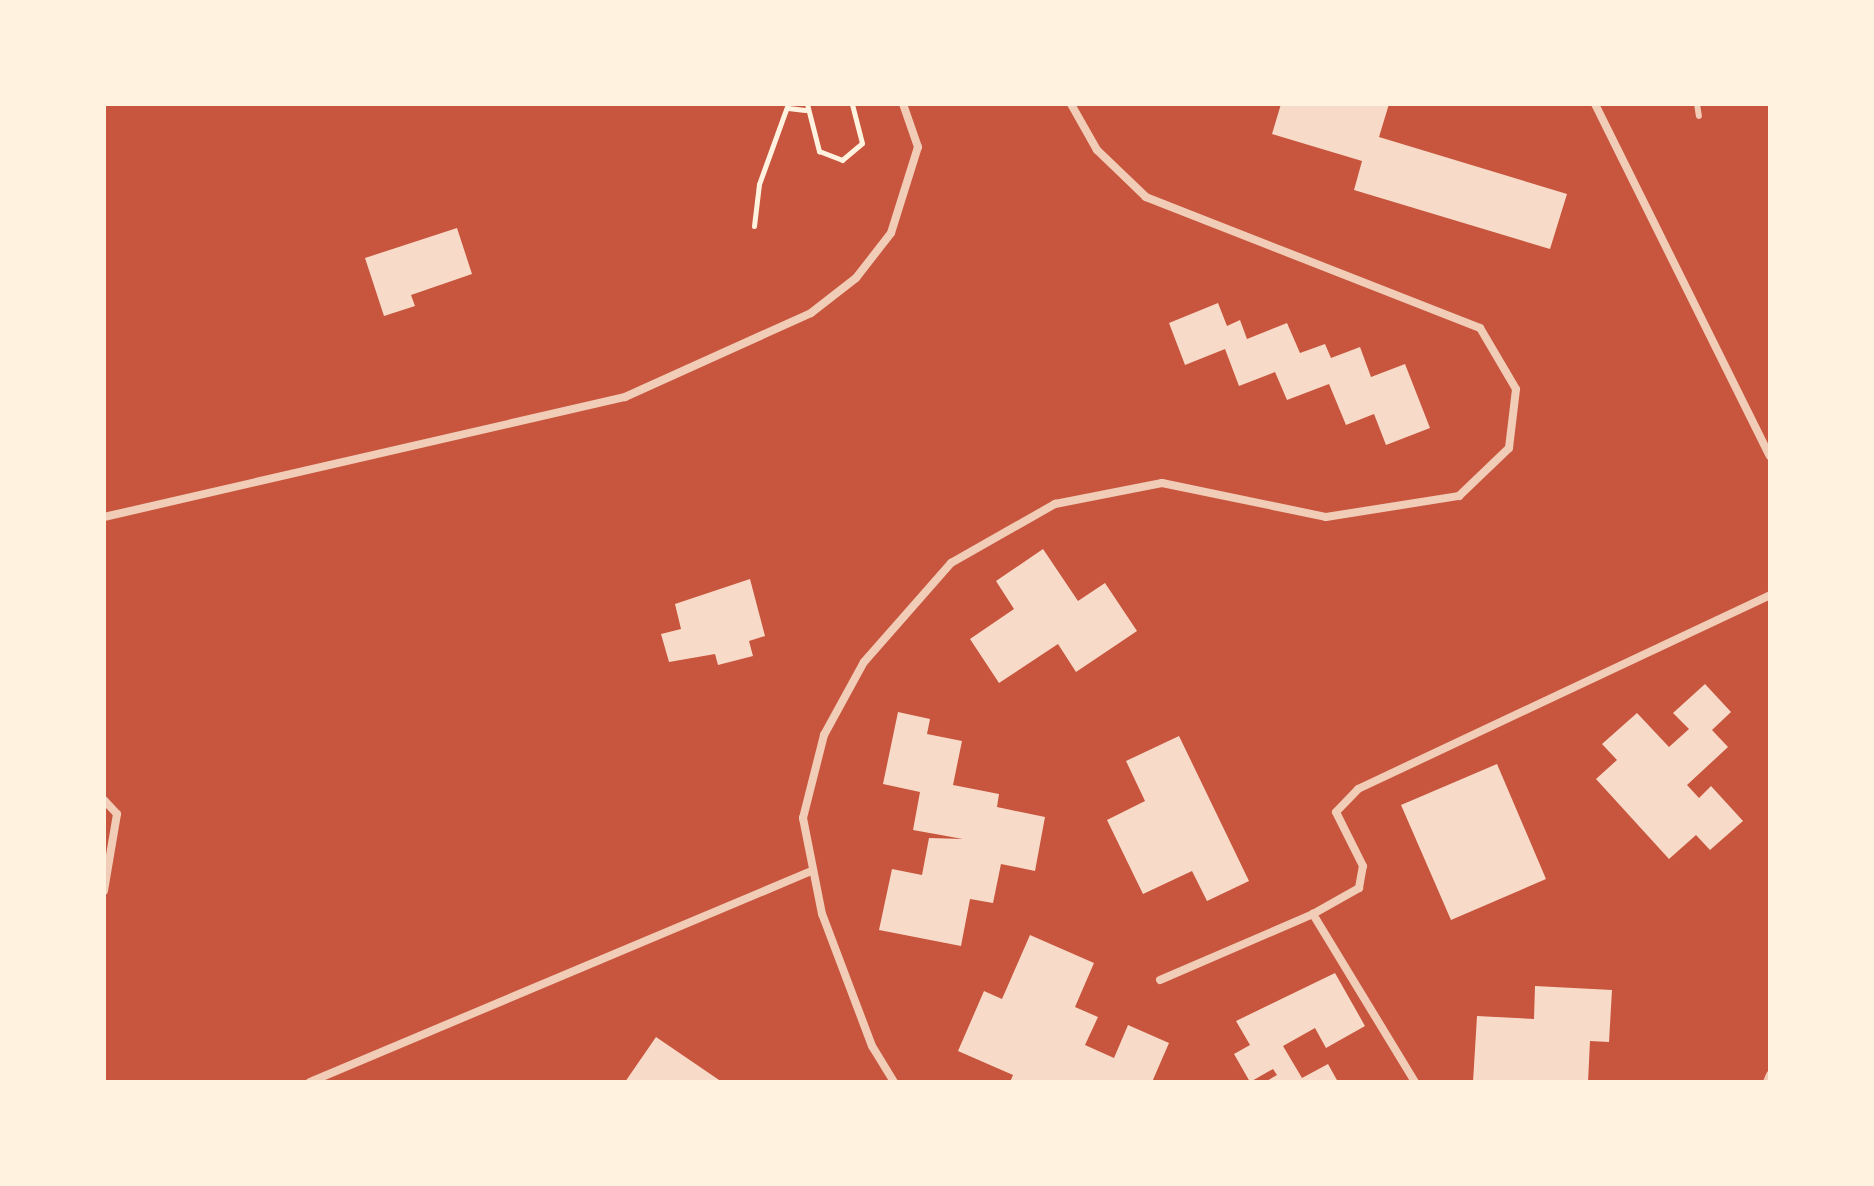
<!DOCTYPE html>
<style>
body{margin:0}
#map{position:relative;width:1874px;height:1186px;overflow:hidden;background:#c8553d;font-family:Arial,sans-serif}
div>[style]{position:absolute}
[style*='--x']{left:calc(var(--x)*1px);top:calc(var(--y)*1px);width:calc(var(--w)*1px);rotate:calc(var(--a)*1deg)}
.building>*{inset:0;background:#f7dbc8}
.path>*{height:5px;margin:-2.5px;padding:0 2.5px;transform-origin:2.5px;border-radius:2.5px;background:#fff3e0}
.service>*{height:6px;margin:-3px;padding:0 3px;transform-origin:3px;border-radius:3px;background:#f1ccb7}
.minor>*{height:8px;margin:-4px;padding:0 4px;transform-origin:4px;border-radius:4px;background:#f1ccb7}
span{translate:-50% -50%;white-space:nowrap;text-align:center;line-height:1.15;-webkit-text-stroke:8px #fff3e0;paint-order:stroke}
.frame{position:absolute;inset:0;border:106px solid #fff3e0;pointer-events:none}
</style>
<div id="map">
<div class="building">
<div style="clip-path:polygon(1281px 104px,1389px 104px,1379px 137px,1567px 194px,1550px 249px,1354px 190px,1362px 161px,1272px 134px)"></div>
<div style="clip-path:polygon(457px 228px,472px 274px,411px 295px,415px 306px,384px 316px,365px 258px)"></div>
<div style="clip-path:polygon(1218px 303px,1227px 326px,1240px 320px,1247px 339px,1287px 323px,1300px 353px,1325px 344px,1331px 358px,1360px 347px,1371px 377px,1405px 364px,1430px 428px,1386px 445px,1374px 414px,1346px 425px,1329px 384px,1287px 400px,1275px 372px,1239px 386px,1225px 349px,1185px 365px,1169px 323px)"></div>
<div style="clip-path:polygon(1043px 549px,1078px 601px,1105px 583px,1137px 631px,1076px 672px,1058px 644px,999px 683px,970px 639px,1014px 609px,996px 581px)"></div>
<div style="clip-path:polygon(750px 579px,765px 636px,749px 641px,753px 656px,718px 665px,715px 654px,669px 662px,661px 634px,681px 629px,675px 604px)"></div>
<div style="clip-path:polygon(1705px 684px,1731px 712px,1712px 730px,1728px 747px,1687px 785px,1699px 798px,1711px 786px,1743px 821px,1710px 850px,1696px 835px,1669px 859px,1596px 779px,1617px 760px,1602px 744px,1637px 713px,1669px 747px,1689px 729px,1673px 713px)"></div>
<div style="clip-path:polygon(898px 712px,930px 719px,927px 734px,962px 741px,953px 785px,999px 794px,997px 807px,1045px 817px,1035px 871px,1001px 864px,993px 903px,970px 899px,961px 946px,879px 930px,892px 869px,922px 875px,929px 838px,963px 839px,913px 830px,920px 792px,883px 784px)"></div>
<div style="clip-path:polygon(1179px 736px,1249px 881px,1207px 901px,1192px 871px,1143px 894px,1107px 820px,1145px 801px,1126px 761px)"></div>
<div style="clip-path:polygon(1497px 764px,1546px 879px,1451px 920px,1401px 805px)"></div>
<div style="clip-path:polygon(1030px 935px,1094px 963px,1075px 1007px,1098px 1017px,1085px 1045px,1114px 1058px,1128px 1025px,1169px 1043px,1152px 1082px,1010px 1082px,1013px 1075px,958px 1051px,984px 991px,1002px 999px)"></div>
<div style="clip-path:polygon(1335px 973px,1365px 1026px,1326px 1048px,1315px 1028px,1283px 1046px,1302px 1078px,1328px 1064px,1338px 1082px,1265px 1082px,1277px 1075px,1273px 1069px,1250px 1082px,1234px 1054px,1250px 1045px,1236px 1021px)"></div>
<div style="clip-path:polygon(1535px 986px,1612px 990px,1609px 1042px,1590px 1041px,1588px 1082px,1473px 1082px,1477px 1016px,1534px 1019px)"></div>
<div style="clip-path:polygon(656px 1037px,722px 1082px,625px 1082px)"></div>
</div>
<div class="path">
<div style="--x:807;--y:104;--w:49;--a:75.7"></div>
<div style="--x:819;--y:151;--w:25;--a:21"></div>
<div style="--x:842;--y:160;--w:26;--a:-40"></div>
<div style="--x:862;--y:143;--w:40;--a:-104.4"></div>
<div style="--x:788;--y:108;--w:17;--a:7"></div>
<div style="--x:754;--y:226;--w:42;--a:-83.2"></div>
<div style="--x:759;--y:184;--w:85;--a:-70.1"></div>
</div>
<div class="service">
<div style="--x:1697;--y:104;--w:12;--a:81"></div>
</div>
<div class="minor">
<div style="--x:1595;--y:104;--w:393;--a:63.6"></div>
<div style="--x:104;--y:517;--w:535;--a:-12.97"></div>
<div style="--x:625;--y:397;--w:204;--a:-24.3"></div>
<div style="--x:811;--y:313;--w:57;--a:-37.9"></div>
<div style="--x:856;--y:278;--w:57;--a:-52.1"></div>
<div style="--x:891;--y:233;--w:90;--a:-72.6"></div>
<div style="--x:918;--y:147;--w:46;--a:-109.2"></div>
<div style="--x:104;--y:800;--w:19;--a:47"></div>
<div style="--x:117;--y:814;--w:78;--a:99.6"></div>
<div style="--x:1160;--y:980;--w:167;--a:-23.3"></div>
<div style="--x:310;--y:1082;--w:541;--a:-22.82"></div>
<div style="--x:894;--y:1082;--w:42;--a:-121.4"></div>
<div style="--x:872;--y:1046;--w:141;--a:-110.7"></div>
<div style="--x:822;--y:914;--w:98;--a:-101.2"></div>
<div style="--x:803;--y:818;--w:86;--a:-75.8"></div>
<div style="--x:824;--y:735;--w:83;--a:-61.3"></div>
<div style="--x:864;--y:662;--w:132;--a:-48.7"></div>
<div style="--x:951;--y:563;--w:120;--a:-29.6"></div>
<div style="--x:1055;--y:504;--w:109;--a:-11.1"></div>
<div style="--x:1162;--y:483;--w:167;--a:11.7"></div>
<div style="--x:1326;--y:517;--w:135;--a:-9"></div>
<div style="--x:1459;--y:496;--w:69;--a:-43.8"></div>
<div style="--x:1509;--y:448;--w:59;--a:-83.2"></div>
<div style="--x:1516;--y:389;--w:71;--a:-120.5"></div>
<div style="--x:1480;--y:328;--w:359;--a:-158.6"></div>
<div style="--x:1146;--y:197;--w:68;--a:-136.2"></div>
<div style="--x:1097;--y:150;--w:53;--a:-119.5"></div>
<div style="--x:1415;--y:1082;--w:197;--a:-121.3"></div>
<div style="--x:1313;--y:914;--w:53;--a:-29.5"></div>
<div style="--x:1359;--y:888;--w:22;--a:-80"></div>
<div style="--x:1363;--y:866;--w:60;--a:-116.6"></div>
<div style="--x:1336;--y:812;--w:32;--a:-46"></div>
<div style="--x:1358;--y:789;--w:455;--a:-25.2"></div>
<div style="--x:1767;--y:1082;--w:8;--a:-67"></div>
</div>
<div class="frame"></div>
</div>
